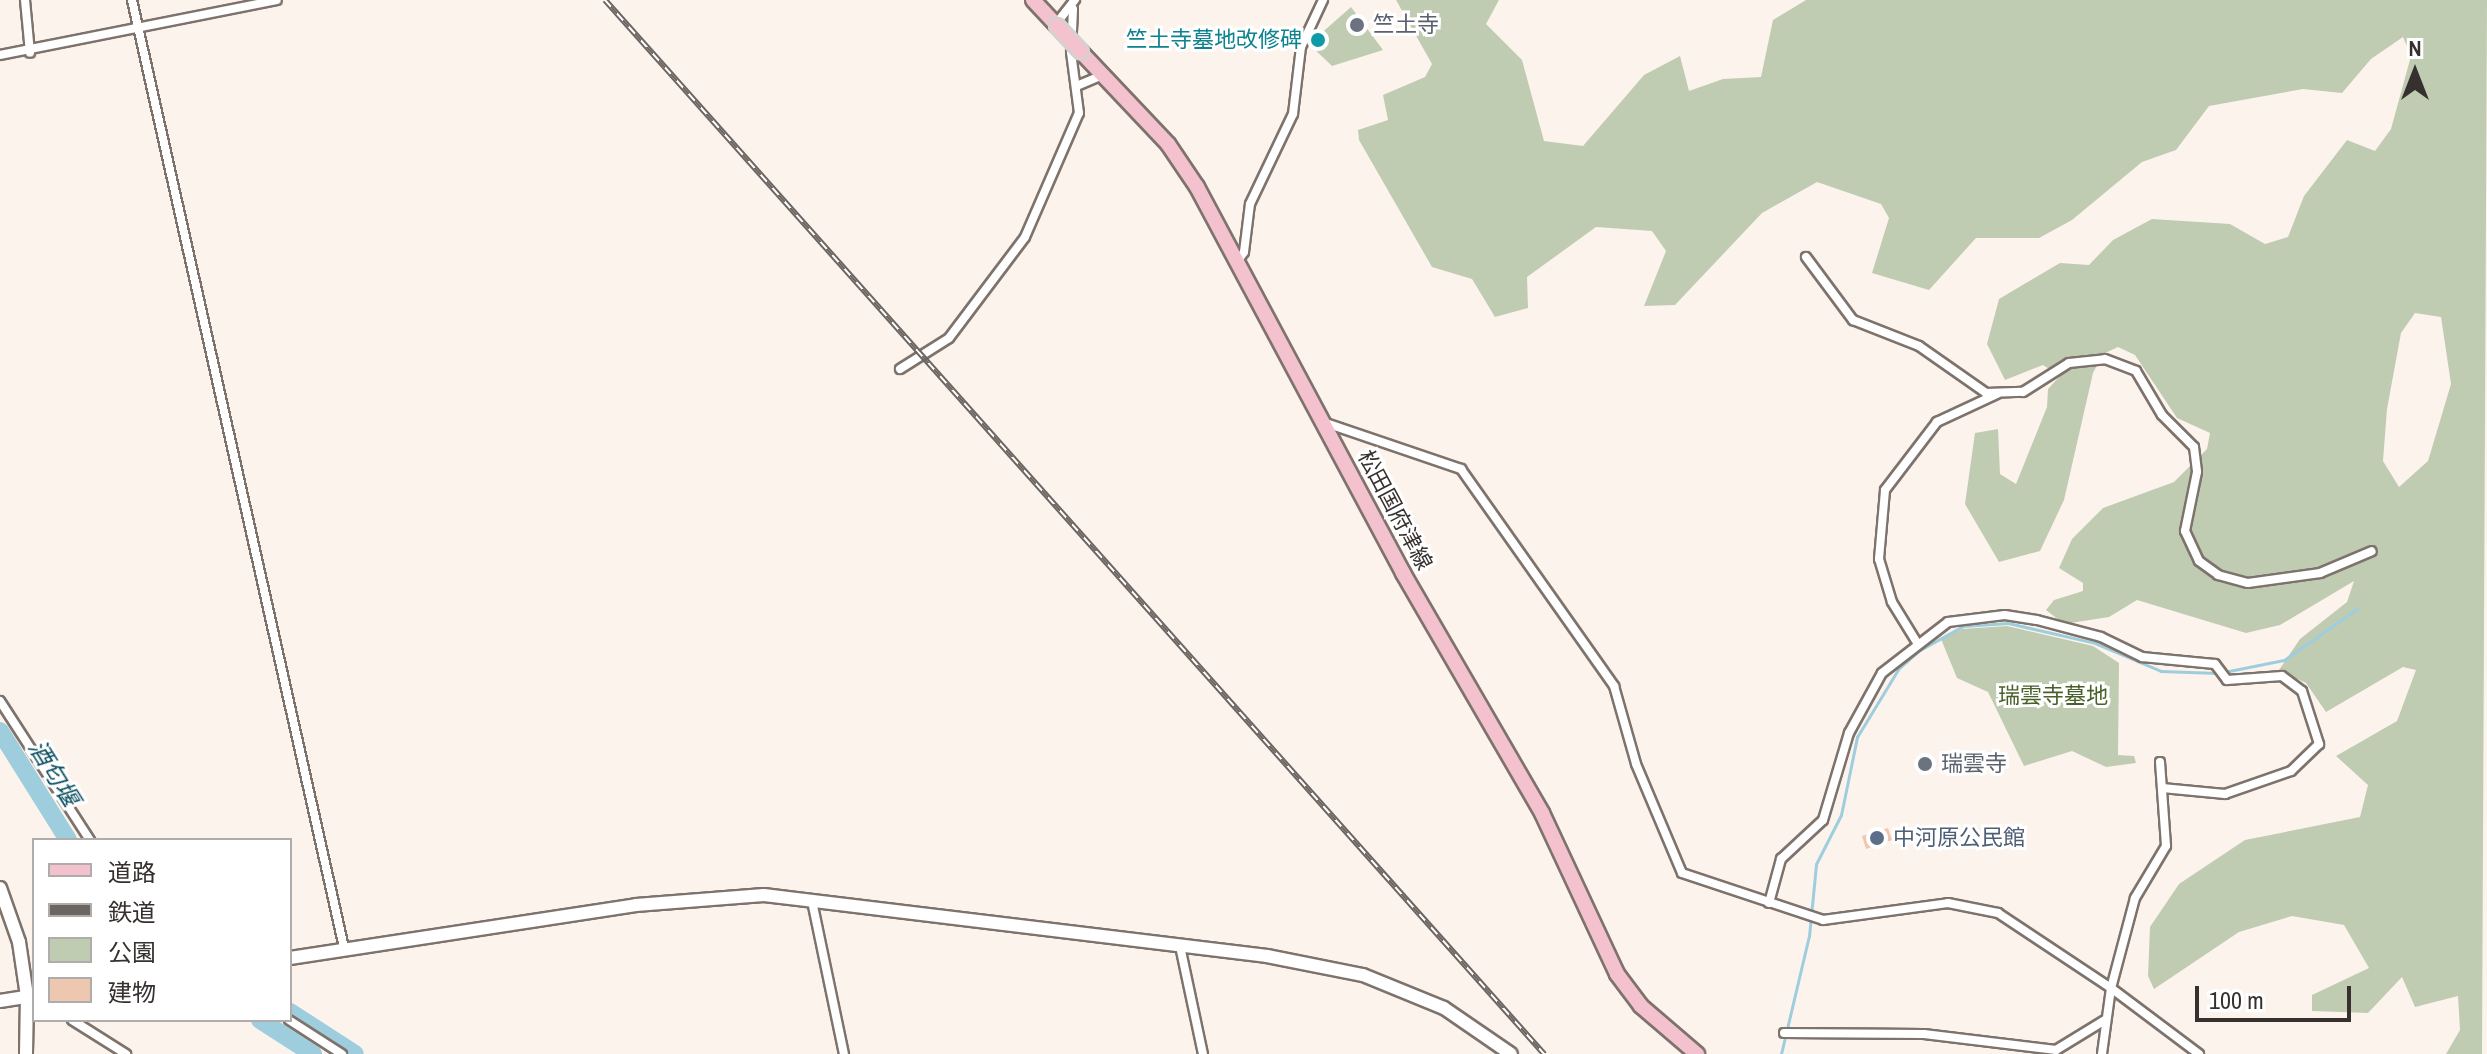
<!DOCTYPE html>
<meta charset="utf-8">
<style>
body{margin:0}
#map{position:relative;width:2487px;height:1054px;overflow:hidden;background:#fdf3ed;font-family:"Archivo Narrow","Noto Sans JP",sans-serif}
div>[style]{position:absolute}
[style*='--x']{left:calc(var(--x)*1px);top:calc(var(--y)*1px);width:calc(var(--w)*1px);rotate:calc(var(--a)*1deg)}
.green>*{inset:0;background:#bfccb2}
.stream>*{height:3px;margin:-1.5px;padding:0 1.5px;transform-origin:1.5px;border-radius:1.5px;background:#9ecedd}
.river>*{height:18px;margin:-9px;padding:0 9px;transform-origin:9px;border-radius:9px;background:#9ecedd}
.building>*{inset:0;background:#eec7b0}
.roads{filter:drop-shadow(2px 0 #7e736c) drop-shadow(-2px 0 #7e736c) drop-shadow(0 2px #7e736c) drop-shadow(0 -2px #7e736c)}
.street>*{height:8px;margin:-4px;padding:0 4px;transform-origin:4px;border-radius:4px;background:#fff}
.secondary>*{height:12px;margin:-6px;padding:0 6px;transform-origin:6px;border-radius:6px;background:#fff}
.primary>*{height:14px;margin:-7px;padding:0 7px;transform-origin:7px;border-radius:7px;background:#f3c2ce}
.rail>*{height:6px;margin-top:-3px;transform-origin:0;background:repeating-linear-gradient(90deg,#fff 0 9px,#6c6663 0 18px);box-sizing:border-box;border-block:2px solid #6c6663}
.bridges{filter:drop-shadow(2px 0 #d3d2d1) drop-shadow(-2px 0 #d3d2d1) drop-shadow(0 2px #d3d2d1) drop-shadow(0 -2px #d3d2d1)}
.primary-bridge>*{height:14px;margin:-7px;padding:0 7px;transform-origin:7px;border-radius:7px;background:#f3c2ce}
.dots>*{width:22px;height:22px;translate:-50% -50%;box-sizing:border-box;border:4px solid #fff;border-radius:50%}
span{translate:-50% -50%;white-space:nowrap;text-align:center;line-height:1.15;-webkit-text-stroke:6px #fff;paint-order:stroke}
.worship-label{font-size:22px;color:#5b616d}
.left{translate:0 -50%;text-align:left}
.culture-label{font-size:22px;color:#0d838f}
.right{translate:-100% -50%;text-align:right}
.street-label{font-size:22px;color:#36312f}
.park-label{font-size:22px;color:#49602a}
.service-label{font-size:22px;color:#4e5e75}
.water-label{font-size:24px;color:#0a4f5f;font-style:italic}
.legend{position:absolute;left:32px;top:838px;width:260px;height:184px;box-sizing:border-box;background:#fff;border:2px solid #afadac;margin:0;padding:10px 14px;list-style:none;font-size:24px;color:#36312f}
.legend li{display:flex;align-items:center;gap:16px;height:40px}
.legend b{width:40px;border:2px solid #afadac}
.north{position:absolute;left:2375px;top:32px;width:80px;height:80px;-webkit-text-stroke:6px #fff;paint-order:stroke;rotate:0deg;font-size:22px;font-weight:700;line-height:32px;text-align:center;color:#36312f}
.north::after{content:'';display:block;margin:auto;width:28px;height:36px;background:#36312f;clip-path:polygon(50% 0,100% 100%,50% 72%,0 100%)}
.scale{position:absolute;left:2195px;top:986px;width:156px;height:36px;box-sizing:border-box;border:4px solid #36312f;border-top:0;padding-left:10px;font-size:24px;line-height:28px;white-space:nowrap;color:#36312f;-webkit-text-stroke:6px #fff;paint-order:stroke}
</style>
<div id="map">
<div class="green">
<div style="clip-path:polygon(evenodd,1396px 0,1499px 0,1486px 24px,1522px 60px,1544px 141px,1583px 146px,1644px 75px,1680px 56px,1689px 91px,1723px 79px,1761px 77px,1773px 20px,1806px 0,2487px 0,2482px 1054px,2446px 1054px,2460px 1030px,2458px 996px,2415px 1007px,2402px 977px,2368px 1013px,2312px 1011px,2312px 995px,2369px 968px,2344px 925px,2292px 916px,2239px 932px,2154px 989px,2148px 976px,2150px 927px,2179px 884px,2245px 840px,2360px 817px,2368px 785px,2336px 756px,2397px 721px,2416px 670px,2403px 667px,2326px 712px,2306px 683px,2279px 670px,2300px 639px,2347px 602px,2354px 581px,2280px 625px,2246px 633px,2137px 600px,2109px 617px,2064px 624px,2046px 610px,2054px 600px,2083px 591px,2083px 583px,2059px 568px,2072px 539px,2103px 508px,2174px 482px,2207px 449px,2210px 433px,2177px 418px,2135px 355px,2118px 347px,2103px 354px,2093px 373px,2064px 500px,2040px 551px,1999px 562px,1965px 504px,1975px 433px,1998px 429px,2000px 474px,2016px 484px,2047px 407px,2048px 389px,2060px 376px,2043px 365px,2005px 380px,1987px 344px,1999px 299px,2060px 263px,2089px 265px,2113px 240px,2152px 219px,2230px 224px,2265px 244px,2288px 237px,2304px 196px,2347px 140px,2375px 151px,2391px 129px,2411px 56px,2403px 37px,2371px 59px,2342px 93px,2303px 89px,2209px 106px,2176px 150px,2142px 162px,2072px 220px,2039px 238px,1976px 238px,1929px 290px,1872px 273px,1889px 218px,1881px 204px,1817px 182px,1762px 213px,1675px 305px,1644px 306px,1666px 251px,1652px 231px,1596px 227px,1527px 277px,1528px 308px,1495px 317px,1472px 279px,1432px 267px,1359px 140px,1358px 130px,1388px 120px,1383px 95px,1425px 77px,1432px 64px,1396px 0,2415px 313px,2441px 317px,2451px 384px,2428px 461px,2399px 487px,2383px 461px,2387px 409px,2401px 333px,2415px 313px)"></div>
<div style="clip-path:polygon(1351px 7px,1383px 50px,1332px 66px,1309px 44px)"></div>
<div style="clip-path:polygon(2007px 626px,2093px 646px,2119px 663px,2118px 755px,2134px 756px,2136px 763px,2106px 767px,2072px 751px,2024px 766px,1988px 692px,1957px 678px,1941px 639px,1962px 629px)"></div>
</div>
<div class="stream">
<div style="--x:2224;--y:672;--w:61;--a:-11.3"></div>
<div style="--x:2284;--y:660;--w:90;--a:-35.1"></div>
<div style="--x:1781;--y:1054;--w:121;--a:-76.7"></div>
<div style="--x:1809;--y:936;--w:72;--a:-84.4"></div>
<div style="--x:1816;--y:864;--w:55;--a:-63"></div>
<div style="--x:1841;--y:815;--w:80;--a:-78.4"></div>
<div style="--x:1857;--y:737;--w:81;--a:-58.7"></div>
<div style="--x:1899;--y:668;--w:28;--a:-41"></div>
<div style="--x:1920;--y:650;--w:49;--a:-29.2"></div>
<div style="--x:1963;--y:626;--w:45;--a:-3.8"></div>
<div style="--x:2008;--y:623;--w:89;--a:12.9"></div>
<div style="--x:2095;--y:643;--w:72;--a:23"></div>
<div style="--x:2161;--y:671;--w:56;--a:2"></div>
</div>
<div class="river">
<div style="--x:0;--y:731;--w:128;--a:58"></div>
<div style="--x:290;--y:1012;--w:77;--a:32.9"></div>
<div style="--x:260;--y:1020;--w:63;--a:32.7"></div>
</div>
<div class="building">
<div style="clip-path:polygon(1888px 828px,1892px 840px,1866px 849px,1862px 836px)"></div>
</div>
<div class="roads">
<div class="street">
<div style="--x:25;--y:0;--w:53;--a:84.6"></div>
<div style="--x:132;--y:0;--w:971;--a:77.39"></div>
<div style="--x:1056;--y:24;--w:31;--a:-52"></div>
<div style="--x:0;--y:55;--w:282;--a:-11.2"></div>
<div style="--x:1079;--y:85;--w:26;--a:-23"></div>
<div style="--x:1806;--y:257;--w:79;--a:53.3"></div>
<div style="--x:1853;--y:320;--w:71;--a:21.5"></div>
<div style="--x:1919;--y:346;--w:82;--a:35"></div>
<div style="--x:1986;--y:393;--w:37;--a:-2"></div>
<div style="--x:2023;--y:392;--w:54;--a:-32.2"></div>
<div style="--x:2069;--y:363;--w:36;--a:-6"></div>
<div style="--x:2105;--y:359;--w:33;--a:21"></div>
<div style="--x:2136;--y:371;--w:51;--a:59.4"></div>
<div style="--x:2162;--y:415;--w:45;--a:45"></div>
<div style="--x:2194;--y:447;--w:25;--a:83"></div>
<div style="--x:2197;--y:472;--w:60;--a:101.5"></div>
<div style="--x:2185;--y:531;--w:33;--a:65"></div>
<div style="--x:2199;--y:561;--w:24;--a:36"></div>
<div style="--x:2218;--y:575;--w:31;--a:15"></div>
<div style="--x:2248;--y:583;--w:73;--a:-7.9"></div>
<div style="--x:2320;--y:573;--w:56;--a:-22.9"></div>
<div style="--x:1237;--y:262;--w:12;--a:-55"></div>
<div style="--x:1244;--y:252;--w:48;--a:-82.9"></div>
<div style="--x:1250;--y:204;--w:100;--a:-64.5"></div>
<div style="--x:1293;--y:114;--w:67;--a:-83.2"></div>
<div style="--x:1301;--y:47;--w:52;--a:-64.9"></div>
<div style="--x:900;--y:369;--w:58;--a:-32.3"></div>
<div style="--x:949;--y:338;--w:126;--a:-53"></div>
<div style="--x:1025;--y:237;--w:135;--a:-66.5"></div>
<div style="--x:1079;--y:113;--w:62;--a:-97.5"></div>
<div style="--x:1071;--y:52;--w:43;--a:-87.3"></div>
<div style="--x:1323;--y:422;--w:146;--a:18.8"></div>
<div style="--x:1461;--y:469;--w:266;--a:54.8"></div>
<div style="--x:1614;--y:686;--w:81;--a:74.2"></div>
<div style="--x:1636;--y:764;--w:118;--a:67.1"></div>
<div style="--x:1682;--y:873;--w:149;--a:18.4"></div>
<div style="--x:1823;--y:920;--w:126;--a:-7.7"></div>
<div style="--x:1948;--y:903;--w:51;--a:11.3"></div>
<div style="--x:1998;--y:913;--w:136;--a:33.6"></div>
<div style="--x:2111;--y:988;--w:67;--a:97.8"></div>
<div style="--x:1916;--y:641;--w:46;--a:-121.6"></div>
<div style="--x:1892;--y:602;--w:45;--a:-106.8"></div>
<div style="--x:1879;--y:559;--w:69;--a:-85"></div>
<div style="--x:1885;--y:490;--w:86;--a:-52.6"></div>
<div style="--x:1937;--y:422;--w:66;--a:-25"></div>
<div style="--x:0;--y:701;--w:166;--a:57.1"></div>
<div style="--x:2160;--y:762;--w:84;--a:85.9"></div>
<div style="--x:2166;--y:846;--w:61;--a:120.8"></div>
<div style="--x:2135;--y:898;--w:93;--a:104.9"></div>
<div style="--x:2111;--y:988;--w:110;--a:36.9"></div>
<div style="--x:812;--y:901;--w:156;--a:78.2"></div>
<div style="--x:1769;--y:903;--w:46;--a:-74.7"></div>
<div style="--x:1781;--y:859;--w:57;--a:-42.9"></div>
<div style="--x:1823;--y:820;--w:91;--a:-73.4"></div>
<div style="--x:1849;--y:733;--w:68;--a:-61.2"></div>
<div style="--x:1882;--y:673;--w:83;--a:-37.7"></div>
<div style="--x:1948;--y:622;--w:57;--a:-7"></div>
<div style="--x:2005;--y:615;--w:32;--a:9"></div>
<div style="--x:2037;--y:620;--w:66;--a:14.9"></div>
<div style="--x:2101;--y:637;--w:46;--a:26"></div>
<div style="--x:2142;--y:657;--w:73;--a:5.5"></div>
<div style="--x:2215;--y:664;--w:20;--a:53"></div>
<div style="--x:2227;--y:680;--w:55;--a:-4.2"></div>
<div style="--x:2282;--y:676;--w:25;--a:37"></div>
<div style="--x:2302;--y:691;--w:56;--a:72.2"></div>
<div style="--x:2319;--y:744;--w:39;--a:136"></div>
<div style="--x:2291;--y:771;--w:70;--a:160.8"></div>
<div style="--x:2225;--y:794;--w:63;--a:-174.6"></div>
<div style="--x:1180;--y:946;--w:110;--a:78"></div>
<div style="--x:72;--y:1020;--w:64;--a:32.2"></div>
<div style="--x:289;--y:1020;--w:63;--a:32.7"></div>
<div style="--x:1784;--y:1033;--w:140;--a:0.4"></div>
<div style="--x:1924;--y:1034;--w:133;--a:6.9"></div>
<div style="--x:2056;--y:1050;--w:57;--a:-31.5"></div>
</div>
<div class="secondary">
<div style="--x:0;--y:888;--w:57;--a:70.6"></div>
<div style="--x:19;--y:942;--w:55;--a:81.6"></div>
<div style="--x:27;--y:996;--w:58;--a:91"></div>
<div style="--x:290;--y:958;--w:350;--a:-8.7"></div>
<div style="--x:636;--y:905;--w:128;--a:-4.5"></div>
<div style="--x:764;--y:895;--w:507;--a:6.91"></div>
<div style="--x:1267;--y:956;--w:98;--a:11.2"></div>
<div style="--x:1363;--y:975;--w:87;--a:22.2"></div>
<div style="--x:1444;--y:1008;--w:81;--a:34.5"></div>
<div style="--x:0;--y:1001;--w:32;--a:-9"></div>
</div>
<div class="primary">
<div style="--x:1033;--y:0;--w:35;--a:47"></div>
<div style="--x:1081;--y:52;--w:127;--a:46.6"></div>
<div style="--x:1168;--y:144;--w:52;--a:56"></div>
<div style="--x:1197;--y:187;--w:438;--a:61.9"></div>
<div style="--x:1403;--y:573;--w:277;--a:59.9"></div>
<div style="--x:1542;--y:813;--w:178;--a:65"></div>
<div style="--x:1617;--y:974;--w:40;--a:53"></div>
<div style="--x:1641;--y:1006;--w:74;--a:40.6"></div>
</div>
</div>
<div class="rail">
<div style="--x:605;--y:0;--w:1412;--a:48.3"></div>
</div>
<div class="bridges">
<div class="primary-bridge">
<div style="--x:1057;--y:26;--w:35;--a:47"></div>
</div>
</div>
<div class="dots">
<div style="left:1357px;top:25px;background:#6b7280"></div>
<div style="left:1318px;top:40px;background:#0f9aa8"></div>
<div style="left:1925px;top:764px;background:#6b7280"></div>
<div style="left:1877px;top:838px;background:#5c6f8a"></div>
</div>
<div class="worship-label">
<span class="left" style="left:1373px;top:25px">竺土寺</span>
<span class="left" style="left:1941px;top:764px">瑞雲寺</span>
</div>
<div class="culture-label">
<span class="right" style="left:1302px;top:40px">竺土寺墓地改修碑</span>
</div>
<div class="street-label">
<span style="left:1395px;top:510px;rotate:62deg">松田国府津線</span>
</div>
<div class="park-label">
<span style="left:2053px;top:696px">瑞雲寺墓地</span>
</div>
<div class="service-label">
<span class="left" style="left:1893px;top:838px">中河原公民館</span>
</div>
<div class="water-label">
<span style="left:54px;top:773px;rotate:58deg">酒匂堰</span>
</div>
<ul class="legend">
<li><b style="height:10px;background:#f3c2ce"></b>道路</li>
<li><b style="height:10px;background:#6c6663"></b>鉄道</li>
<li><b style="height:22px;background:#bfccb2"></b>公園</li>
<li><b style="height:22px;background:#eec7b0"></b>建物</li>
</ul>
<div class="north">N</div>
<div class="scale">100 m</div>
</div>
